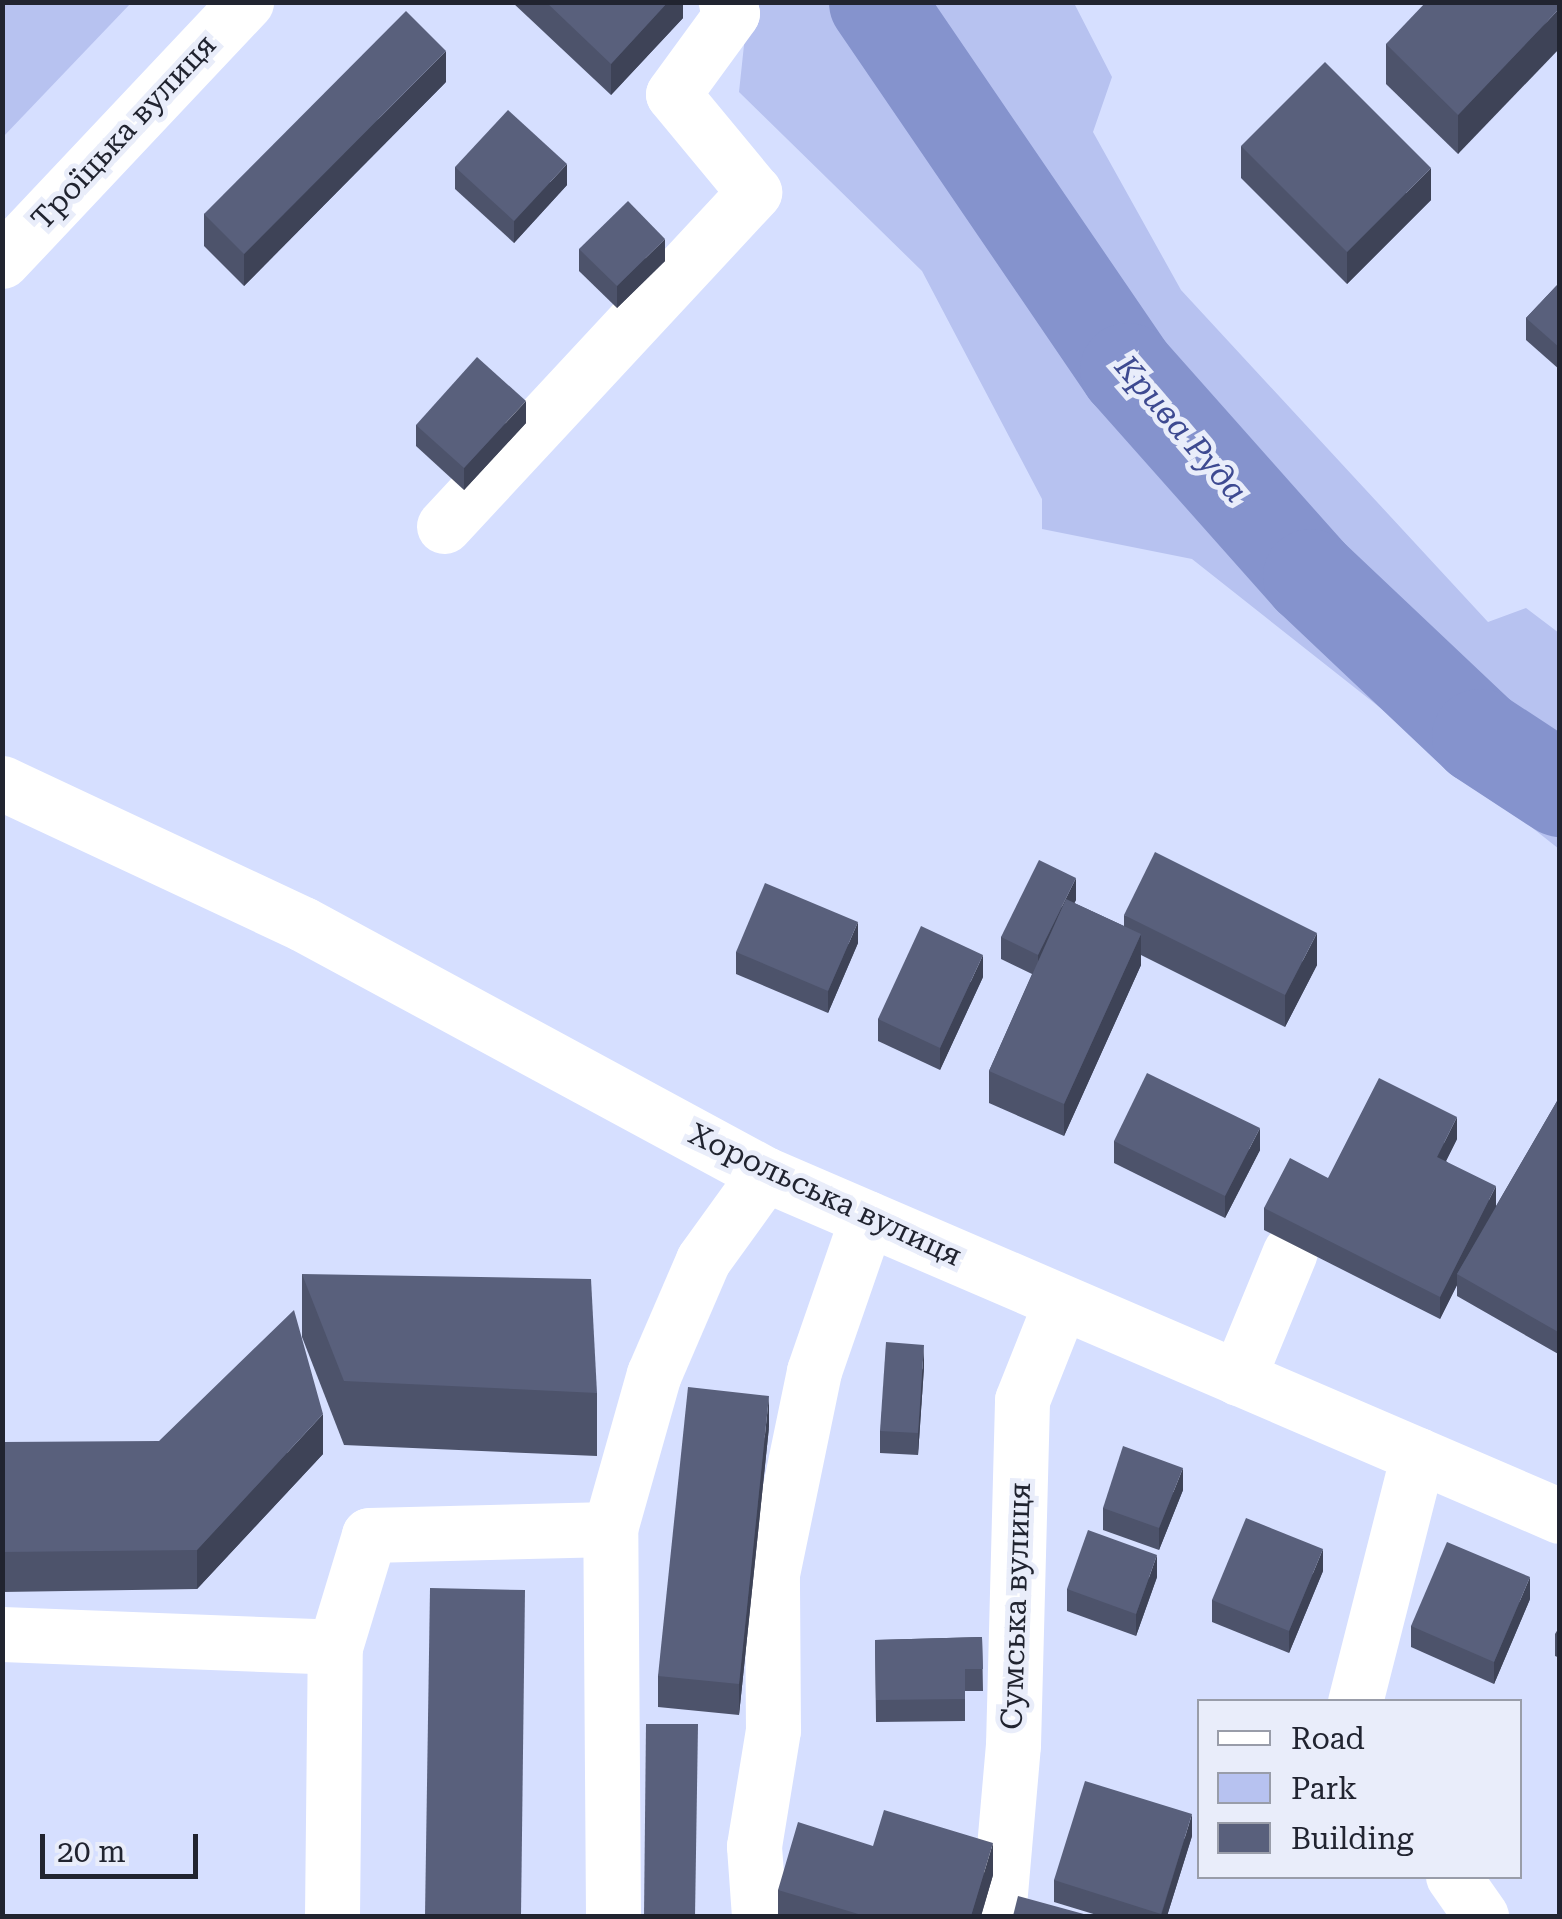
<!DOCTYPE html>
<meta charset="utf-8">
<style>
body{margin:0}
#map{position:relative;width:1562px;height:1919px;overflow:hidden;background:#d6dfff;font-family:"Roboto Serif",serif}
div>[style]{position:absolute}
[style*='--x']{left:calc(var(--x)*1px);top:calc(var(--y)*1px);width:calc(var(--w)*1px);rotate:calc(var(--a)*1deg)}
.green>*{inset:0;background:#b7c2f0}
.river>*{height:95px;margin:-47.5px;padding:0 47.5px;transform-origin:47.5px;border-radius:47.5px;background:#8593cd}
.minor>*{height:55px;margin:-27.5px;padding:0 27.5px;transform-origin:27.5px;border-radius:27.5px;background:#fff}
.major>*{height:55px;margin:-27.5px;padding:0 27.5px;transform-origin:27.5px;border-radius:27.5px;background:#fff}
.wall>*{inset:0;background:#4d536b}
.shaded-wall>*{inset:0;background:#3e4357}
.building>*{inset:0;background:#59607c}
span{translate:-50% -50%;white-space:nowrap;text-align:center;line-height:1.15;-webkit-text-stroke:10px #e9edfa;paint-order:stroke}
.street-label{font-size:30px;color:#212430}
.water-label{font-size:32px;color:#3e4a91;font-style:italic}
.frame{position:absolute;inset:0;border:5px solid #212430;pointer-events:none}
.legend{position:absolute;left:1197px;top:1699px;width:325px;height:180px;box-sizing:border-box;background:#e9edfa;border:2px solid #999da9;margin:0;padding:12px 18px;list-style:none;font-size:30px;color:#212430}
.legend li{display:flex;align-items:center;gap:20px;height:50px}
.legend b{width:50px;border:2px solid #999da9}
.scale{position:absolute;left:40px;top:1834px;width:158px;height:45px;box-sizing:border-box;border:5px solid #212430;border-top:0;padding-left:12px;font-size:30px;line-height:35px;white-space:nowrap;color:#212430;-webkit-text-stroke:8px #e9edfa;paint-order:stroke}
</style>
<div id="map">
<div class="green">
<div style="clip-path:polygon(3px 2px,131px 3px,3px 137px,2px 3px)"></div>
<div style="clip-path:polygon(739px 3px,1074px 3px,1112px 77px,1093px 132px,1181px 290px,1488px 622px,1526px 608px,1559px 633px,1559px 849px,1192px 559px,1042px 529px,1042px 499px,922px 271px,739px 92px,747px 17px)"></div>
</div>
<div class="river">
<div style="--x:876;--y:2;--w:445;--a:55.7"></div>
<div style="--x:1127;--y:370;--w:276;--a:48.4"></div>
<div style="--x:1310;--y:576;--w:233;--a:43.4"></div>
<div style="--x:1479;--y:736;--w:97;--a:33.2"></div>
</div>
<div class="minor">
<div style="--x:444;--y:526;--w:456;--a:-47.1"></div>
<div style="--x:754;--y:192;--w:127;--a:-129.6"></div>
<div style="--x:673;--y:94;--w:100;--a:-53.9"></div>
<div style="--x:732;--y:13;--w:13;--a:-119"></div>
<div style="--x:2;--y:783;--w:332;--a:25.1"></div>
<div style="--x:303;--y:924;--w:525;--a:28.42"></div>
<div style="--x:765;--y:1174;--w:865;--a:23.28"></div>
<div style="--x:1238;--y:1378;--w:136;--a:-67.6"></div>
<div style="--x:2;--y:1634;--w:333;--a:2.2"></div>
<div style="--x:1355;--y:1702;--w:255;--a:-75.7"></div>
<div style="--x:1453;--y:1876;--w:49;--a:55"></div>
<div style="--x:332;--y:1916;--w:269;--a:-89.4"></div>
<div style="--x:335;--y:1647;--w:117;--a:-73.1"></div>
<div style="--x:369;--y:1535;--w:241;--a:-1.4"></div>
<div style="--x:613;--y:1916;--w:387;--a:-90.4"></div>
<div style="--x:610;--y:1529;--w:161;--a:-74.2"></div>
<div style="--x:654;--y:1374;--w:124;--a:-66.7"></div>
<div style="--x:703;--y:1260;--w:106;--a:-54.2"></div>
<div style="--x:759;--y:1916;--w:70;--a:-94.1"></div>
<div style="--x:754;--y:1846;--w:118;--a:-80.7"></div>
<div style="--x:773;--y:1730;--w:156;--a:-90.4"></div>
<div style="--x:772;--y:1574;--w:207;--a:-78.3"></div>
<div style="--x:814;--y:1371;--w:162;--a:-70.9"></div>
<div style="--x:998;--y:1916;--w:172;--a:-85"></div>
<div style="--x:1013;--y:1745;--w:345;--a:-88.5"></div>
<div style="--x:1022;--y:1400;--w:105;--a:-68.3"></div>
</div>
<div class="major">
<div style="--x:2;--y:261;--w:356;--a:-46.7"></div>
</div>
<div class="wall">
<div style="clip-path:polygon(512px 2px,683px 2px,683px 18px,611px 95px)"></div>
<div style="clip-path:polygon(1560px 2px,1458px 154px,1386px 84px,1386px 44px)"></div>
<div style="clip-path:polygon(446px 82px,244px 286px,204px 246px,204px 214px)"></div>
<div style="clip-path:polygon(1241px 146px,1431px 200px,1347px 284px,1241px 178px)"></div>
<div style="clip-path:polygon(455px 167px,567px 185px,514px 243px,455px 189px)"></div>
<div style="clip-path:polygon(579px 249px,665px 261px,617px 308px,579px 271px)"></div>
<div style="clip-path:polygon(1560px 282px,1560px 370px,1526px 340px,1526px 318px)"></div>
<div style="clip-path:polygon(526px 423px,464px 490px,416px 446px,416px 425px)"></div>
<div style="clip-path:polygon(1076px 900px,1074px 903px,1124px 926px,1124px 915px,1317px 965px,1285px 1027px,1141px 955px,1141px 965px,1064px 1136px,989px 1103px,989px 1071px,1032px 974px,1001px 959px,1001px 937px)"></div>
<div style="clip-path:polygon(858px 943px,828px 1013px,736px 974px,736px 952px)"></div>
<div style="clip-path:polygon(983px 977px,940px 1070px,878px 1041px,878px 1019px)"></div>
<div style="clip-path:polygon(1560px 1096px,1560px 1355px,1457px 1296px,1457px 1285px,1440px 1319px,1264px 1230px,1264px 1208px,1328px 1178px,1457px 1139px,1446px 1161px,1496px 1206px)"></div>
<div style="clip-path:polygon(1114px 1141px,1260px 1150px,1225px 1218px,1114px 1163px)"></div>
<div style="clip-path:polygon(302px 1274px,597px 1393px,597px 1456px,344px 1445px,302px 1337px)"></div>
<div style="clip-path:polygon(924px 1367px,918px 1455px,880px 1453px,880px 1431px)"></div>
<div style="clip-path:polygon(769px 1427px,739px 1715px,658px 1707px,658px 1676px)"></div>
<div style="clip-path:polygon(2px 1442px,323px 1454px,197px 1589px,2px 1592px)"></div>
<div style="clip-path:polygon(1183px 1490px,1159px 1550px,1103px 1530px,1103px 1508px)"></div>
<div style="clip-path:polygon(1323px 1571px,1289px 1653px,1212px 1622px,1212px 1600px)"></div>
<div style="clip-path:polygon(1157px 1577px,1136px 1636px,1067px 1611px,1067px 1589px)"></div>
<div style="clip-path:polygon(1530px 1599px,1494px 1684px,1411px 1647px,1411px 1626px)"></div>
<div style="clip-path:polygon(1560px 1626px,1560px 1658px,1555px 1656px,1555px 1634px)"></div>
<div style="clip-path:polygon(982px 1637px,983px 1691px,965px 1691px,965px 1721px,876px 1722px,875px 1640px)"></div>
<div style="clip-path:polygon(1192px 1836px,1167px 1916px,1100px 1916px,1054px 1902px,1054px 1880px)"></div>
<div style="clip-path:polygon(873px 1846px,993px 1875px,981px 1916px,778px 1916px,778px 1890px)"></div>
</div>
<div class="shaded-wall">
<div style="clip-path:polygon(668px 2px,683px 2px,683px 18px,611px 95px,611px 64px)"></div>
<div style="clip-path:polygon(1560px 8px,1560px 48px,1458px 154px,1458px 115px)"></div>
<div style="clip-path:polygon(446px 51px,446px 82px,244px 286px,244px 254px)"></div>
<div style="clip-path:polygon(567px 164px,567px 185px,514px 243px,514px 221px)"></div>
<div style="clip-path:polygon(1431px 168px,1431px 200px,1347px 284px,1347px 252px)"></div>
<div style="clip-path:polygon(665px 239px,665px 261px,617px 308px,617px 286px)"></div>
<div style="clip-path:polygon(526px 401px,526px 423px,464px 490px,464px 468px)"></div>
<div style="clip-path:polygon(1076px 878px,1076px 900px,1038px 977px,1038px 955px)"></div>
<div style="clip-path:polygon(858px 922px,858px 943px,828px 1013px,828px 991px)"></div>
<div style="clip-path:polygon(1317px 933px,1317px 965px,1285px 1027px,1285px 995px)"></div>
<div style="clip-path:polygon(1141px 934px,1141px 965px,1064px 1136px,1064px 1104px)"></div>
<div style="clip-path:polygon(983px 955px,983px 977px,940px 1070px,940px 1048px)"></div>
<div style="clip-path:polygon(1457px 1117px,1457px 1139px,1437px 1179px,1437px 1157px)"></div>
<div style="clip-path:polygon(1260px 1128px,1260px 1150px,1225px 1218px,1225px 1196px)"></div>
<div style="clip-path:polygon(1496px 1186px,1496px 1208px,1457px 1274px,1457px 1285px,1440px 1319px,1440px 1297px)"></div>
<div style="clip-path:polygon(924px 1345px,924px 1367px,918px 1455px,918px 1433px)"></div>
<div style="clip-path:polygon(769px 1396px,769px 1427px,739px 1715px,739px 1684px)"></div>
<div style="clip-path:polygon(323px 1414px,323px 1454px,197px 1589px,197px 1550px)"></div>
<div style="clip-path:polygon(1183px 1468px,1183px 1490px,1159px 1550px,1159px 1528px)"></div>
<div style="clip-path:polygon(1323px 1549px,1323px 1571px,1289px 1653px,1289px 1631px)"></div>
<div style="clip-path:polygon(1157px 1555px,1157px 1577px,1136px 1636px,1136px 1614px)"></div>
<div style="clip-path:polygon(1530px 1577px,1530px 1599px,1494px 1684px,1494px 1662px)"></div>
<div style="clip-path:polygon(1192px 1814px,1192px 1836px,1167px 1916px,1161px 1916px)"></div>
<div style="clip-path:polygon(993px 1843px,993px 1875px,981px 1916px,971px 1916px)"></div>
</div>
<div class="building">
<div style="clip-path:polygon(546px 2px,668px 2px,611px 64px)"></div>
<div style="clip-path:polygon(1426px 2px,1560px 2px,1560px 8px,1458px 115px,1386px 44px)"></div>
<div style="clip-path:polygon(406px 11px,446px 51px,244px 254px,204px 214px)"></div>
<div style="clip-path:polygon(1325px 62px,1431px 168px,1347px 252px,1241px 146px)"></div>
<div style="clip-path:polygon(508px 110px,567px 164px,514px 221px,455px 167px)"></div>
<div style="clip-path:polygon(628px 201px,665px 239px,617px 286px,579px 249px)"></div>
<div style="clip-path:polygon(1560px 282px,1560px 348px,1526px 318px)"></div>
<div style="clip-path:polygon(477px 357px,526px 401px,464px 468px,416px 425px)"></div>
<div style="clip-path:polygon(1155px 852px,1317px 933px,1285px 995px,1124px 915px)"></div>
<div style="clip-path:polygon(1039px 860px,1076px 878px,1038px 955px,1001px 937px)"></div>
<div style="clip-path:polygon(765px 883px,858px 922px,828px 991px,736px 952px)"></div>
<div style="clip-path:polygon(1066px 899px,1141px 934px,1064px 1104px,989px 1071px)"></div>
<div style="clip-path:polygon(921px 926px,983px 955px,940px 1048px,878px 1019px)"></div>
<div style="clip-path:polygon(1147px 1073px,1260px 1128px,1225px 1196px,1114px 1141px)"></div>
<div style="clip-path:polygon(1379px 1078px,1457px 1117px,1437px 1157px,1496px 1186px,1440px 1297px,1264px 1208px,1290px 1158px,1328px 1178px)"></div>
<div style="clip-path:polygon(1560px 1096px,1560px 1333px,1457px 1274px)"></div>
<div style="clip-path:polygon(302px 1274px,591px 1279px,597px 1393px,344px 1381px)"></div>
<div style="clip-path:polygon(294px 1310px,323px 1414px,197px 1550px,2px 1552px,2px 1442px,159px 1441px)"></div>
<div style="clip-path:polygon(886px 1342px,924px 1345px,918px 1433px,880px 1431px)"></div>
<div style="clip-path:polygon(688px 1387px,769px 1396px,739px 1684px,658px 1676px)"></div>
<div style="clip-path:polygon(1123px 1446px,1183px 1468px,1159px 1528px,1103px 1508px)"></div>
<div style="clip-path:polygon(1246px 1518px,1323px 1549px,1289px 1631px,1212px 1600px)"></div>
<div style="clip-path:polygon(1088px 1530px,1157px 1555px,1136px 1614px,1067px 1589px)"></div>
<div style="clip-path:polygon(1447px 1542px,1530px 1577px,1494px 1662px,1411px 1626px)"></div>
<div style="clip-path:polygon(430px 1588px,525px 1590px,521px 1916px,425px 1916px)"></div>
<div style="clip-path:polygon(982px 1637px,983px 1669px,965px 1669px,965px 1699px,876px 1700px,875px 1640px)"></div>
<div style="clip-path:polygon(646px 1724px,698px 1724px,695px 1916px,644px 1916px)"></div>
<div style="clip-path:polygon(1085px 1781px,1192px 1814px,1161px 1914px,1054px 1880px)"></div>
<div style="clip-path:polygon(884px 1810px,993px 1843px,971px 1916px,865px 1916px,778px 1890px,798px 1822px,873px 1846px)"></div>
<div style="clip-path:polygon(1018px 1896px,1091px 1916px,1013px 1916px)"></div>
</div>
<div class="street-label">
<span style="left:124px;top:132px;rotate:-47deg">Троїцька вулиця</span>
<span style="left:825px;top:1195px;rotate:25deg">Хорольська вулиця</span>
<span style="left:1016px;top:1606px;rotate:-88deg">Сумська вулиця</span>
</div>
<div class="water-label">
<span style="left:1181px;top:429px;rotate:49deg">Крива Руда</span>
</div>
<div class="frame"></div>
<ul class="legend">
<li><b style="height:12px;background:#fff"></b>Road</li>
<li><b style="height:28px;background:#b7c2f0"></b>Park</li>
<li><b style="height:28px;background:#59607c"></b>Building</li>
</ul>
<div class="scale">20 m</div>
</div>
